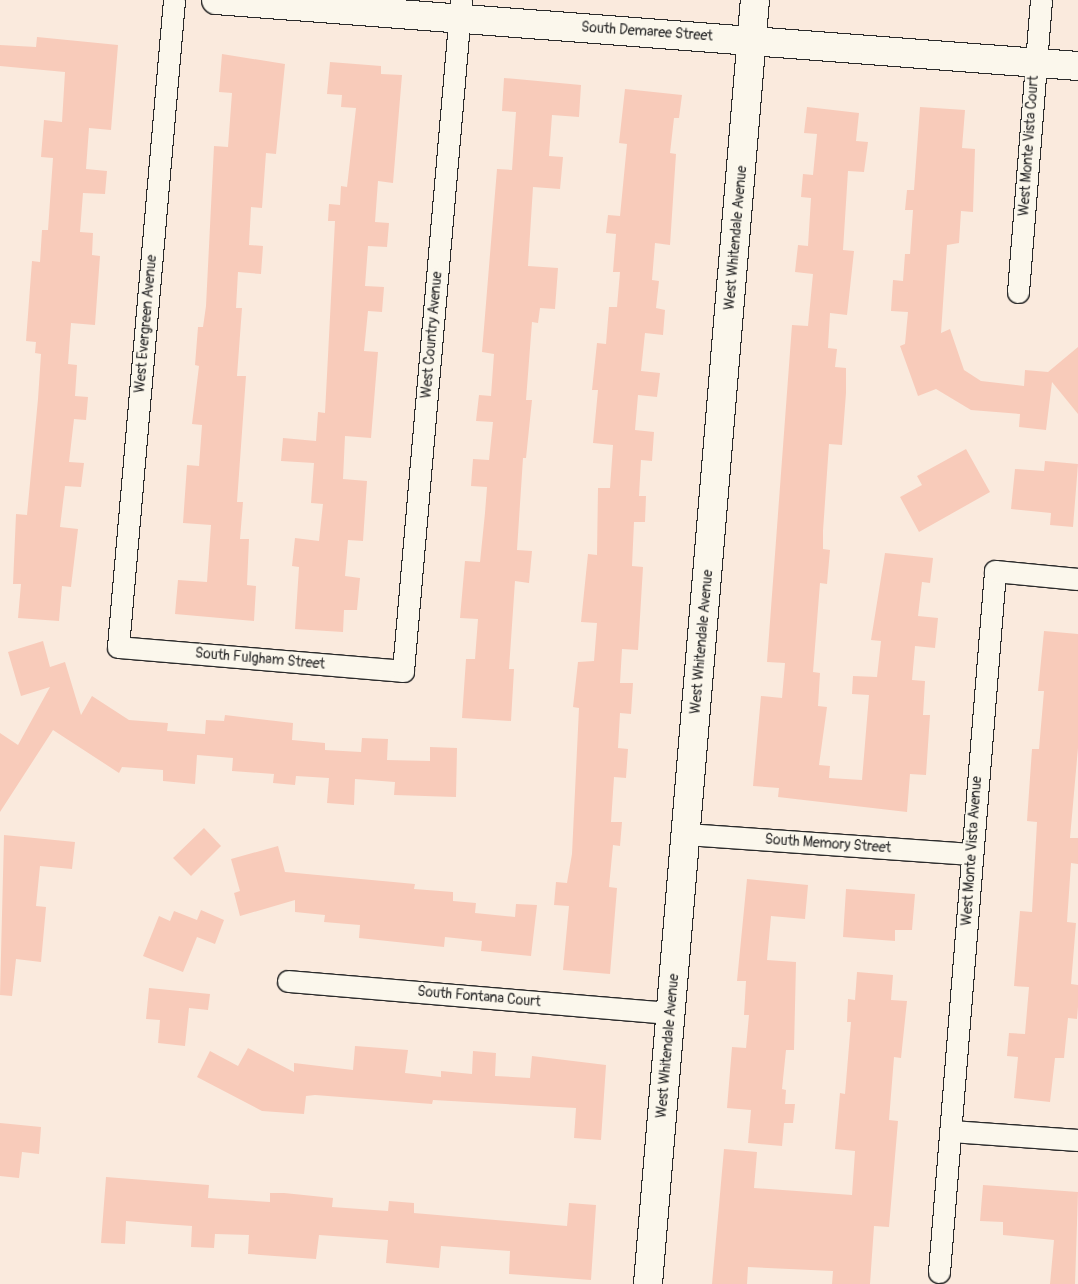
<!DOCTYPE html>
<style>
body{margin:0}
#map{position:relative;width:1078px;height:1284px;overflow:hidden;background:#faeadd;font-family:Pangolin,sans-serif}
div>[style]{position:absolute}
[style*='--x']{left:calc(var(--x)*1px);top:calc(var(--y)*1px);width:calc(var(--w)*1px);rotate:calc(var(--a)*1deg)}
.building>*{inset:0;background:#f8cbba}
.roads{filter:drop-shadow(1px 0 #2b2b2b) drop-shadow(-1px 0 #2b2b2b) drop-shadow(0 1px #2b2b2b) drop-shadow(0 -1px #2b2b2b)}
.street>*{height:21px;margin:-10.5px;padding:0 10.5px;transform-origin:10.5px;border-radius:10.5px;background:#fbf7ec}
.secondary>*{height:28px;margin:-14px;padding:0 14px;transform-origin:14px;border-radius:14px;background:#fbf7ec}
span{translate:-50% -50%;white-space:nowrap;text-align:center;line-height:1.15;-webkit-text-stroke:4.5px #fbf7ec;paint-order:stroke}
.street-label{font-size:14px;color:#2b2b2b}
</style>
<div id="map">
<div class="building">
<div style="clip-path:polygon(37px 37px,118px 45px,111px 130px,89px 128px,86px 169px,107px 171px,105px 194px,83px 193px,80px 232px,93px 233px,92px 255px,100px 256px,95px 325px,71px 323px,68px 364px,77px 365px,75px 396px,88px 397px,86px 420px,74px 419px,69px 462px,84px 463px,81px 487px,65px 486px,60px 527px,78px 529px,71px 587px,62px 586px,59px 621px,18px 618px,21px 584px,13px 584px,16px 514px,27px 515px,38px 399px,41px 354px,35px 353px,36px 342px,26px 341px,32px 261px,40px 262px,42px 230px,48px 230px,53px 158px,41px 157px,44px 120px,62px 122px,65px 72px,0 66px,0 45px,36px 47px)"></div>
<div style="clip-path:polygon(222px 54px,285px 64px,276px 154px,266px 153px,262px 208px,251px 207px,249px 245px,263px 246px,261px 274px,238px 272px,236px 308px,242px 308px,237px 376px,246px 376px,237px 502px,243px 502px,240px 539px,249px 539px,247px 585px,256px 586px,254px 621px,175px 614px,178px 580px,207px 582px,211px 525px,183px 523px,187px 465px,199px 466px,202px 425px,192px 424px,199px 366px,195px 365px,198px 327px,203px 327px,206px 306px,214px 146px,228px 147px,232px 93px,219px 92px)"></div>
<div style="clip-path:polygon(330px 62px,381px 66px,381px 74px,402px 75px,393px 183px,378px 181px,375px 222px,389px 223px,387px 247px,368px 246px,365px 286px,384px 287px,382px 312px,368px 311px,364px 351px,378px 352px,371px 438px,345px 436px,343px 479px,367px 481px,363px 541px,348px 540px,345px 576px,360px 578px,357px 610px,344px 610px,343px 632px,295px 629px,299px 567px,292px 566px,295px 538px,319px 541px,323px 504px,311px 503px,314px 463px,281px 461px,283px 438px,316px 441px,318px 412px,325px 413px,335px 221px,328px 221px,329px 204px,340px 205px,341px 186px,347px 187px,356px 108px,341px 107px,342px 95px,327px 94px)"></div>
<div style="clip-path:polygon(504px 78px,581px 85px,579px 117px,552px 115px,549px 156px,563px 157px,560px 189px,533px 187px,528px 266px,558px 268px,555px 309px,540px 308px,538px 323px,532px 322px,526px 400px,532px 400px,526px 458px,523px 458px,517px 550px,532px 551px,529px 583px,515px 581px,509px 669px,514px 669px,511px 721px,462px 718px,466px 659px,475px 659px,478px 619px,460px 618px,465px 561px,480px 562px,485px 513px,487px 487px,471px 486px,473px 459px,489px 460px,493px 422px,476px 421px,479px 395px,491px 396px,494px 354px,482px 352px,497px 169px,512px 170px,516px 112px,502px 111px)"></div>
<div style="clip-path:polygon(625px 89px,682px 95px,679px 118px,674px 118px,670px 153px,676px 154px,670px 245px,655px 243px,652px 280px,659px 281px,656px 308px,665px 310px,663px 335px,645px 333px,641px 371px,660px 373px,657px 397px,638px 395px,635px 430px,654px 432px,652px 461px,641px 460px,639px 496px,646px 496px,645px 522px,634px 522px,632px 566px,643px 567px,638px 650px,622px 649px,620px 683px,633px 683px,631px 714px,620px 713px,618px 748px,628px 749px,626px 778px,614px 777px,611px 822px,622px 822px,620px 846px,613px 845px,609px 887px,617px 888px,610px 974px,563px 970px,569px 906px,554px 905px,556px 882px,567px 883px,572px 854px,579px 708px,573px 707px,578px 662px,594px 661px,597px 623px,581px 622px,588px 554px,597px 555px,598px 488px,610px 488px,613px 445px,593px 443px,598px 390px,592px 390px,597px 343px,606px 344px,609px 307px,617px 307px,620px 272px,613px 272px,616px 234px,606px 233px,608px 215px,620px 216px,627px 144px,619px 143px)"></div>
<div style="clip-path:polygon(807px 107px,859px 113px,856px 141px,868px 142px,864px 172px,848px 171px,843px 250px,854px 251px,847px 315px,830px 313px,828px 348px,837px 349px,835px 367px,846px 368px,846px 393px,842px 445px,829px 444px,823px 531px,823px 549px,830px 550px,827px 584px,820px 583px,813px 672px,820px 673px,818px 706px,827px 707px,819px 765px,830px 766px,829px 778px,862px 780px,869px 695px,852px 694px,853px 676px,877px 677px,881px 641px,871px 640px,885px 553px,933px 558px,930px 583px,922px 582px,918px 616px,938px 618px,935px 648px,915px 646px,912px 680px,925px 681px,923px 715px,930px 715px,926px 775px,910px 774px,907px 812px,778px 797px,779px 788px,753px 786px,761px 696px,782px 698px,785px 663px,767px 662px,792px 325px,808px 326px,813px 274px,795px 272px,798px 245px,808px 246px,811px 198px,801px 197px,803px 174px,813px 175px,817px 134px,804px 133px)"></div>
<div style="clip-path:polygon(920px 107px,965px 110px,962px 148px,975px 149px,973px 212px,961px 211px,959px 243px,947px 245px,941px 333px,950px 329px,964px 370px,981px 381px,1024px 386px,1025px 370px,1048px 372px,1078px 347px,1078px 414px,1052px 382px,1046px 430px,1019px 427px,1020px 414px,971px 410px,936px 389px,918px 396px,900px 346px,905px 344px,908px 312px,891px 311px,893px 280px,903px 281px,905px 254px,910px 254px,913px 210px,905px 210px,907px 190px,914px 190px)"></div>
<div style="clip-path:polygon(966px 449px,990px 492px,919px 532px,900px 497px,922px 485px,917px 476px)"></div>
<div style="clip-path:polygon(1045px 461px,1078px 464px,1073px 527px,1050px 525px,1051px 513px,1011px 509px,1015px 469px,1044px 471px)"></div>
<div style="clip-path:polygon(1044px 631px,1078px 634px,1078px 748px,1070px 838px,1078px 838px,1078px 864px,1071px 863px,1067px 922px,1076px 923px,1071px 984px,1078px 985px,1078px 1007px,1077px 1019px,1068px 1018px,1064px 1058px,1055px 1058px,1050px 1102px,1014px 1098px,1018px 1057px,1007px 1056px,1009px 1033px,1025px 1034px,1029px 987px,1014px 986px,1020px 911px,1032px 912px,1037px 822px,1027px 821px,1032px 749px,1039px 749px,1044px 691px,1038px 691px)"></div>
<div style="clip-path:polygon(43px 641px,50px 667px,65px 662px,81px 715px,92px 696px,129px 720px,168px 723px,167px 731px,205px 734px,206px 720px,224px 721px,225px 715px,293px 723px,292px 740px,325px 743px,325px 750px,361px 752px,362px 738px,388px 739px,387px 760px,430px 761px,430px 747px,457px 748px,456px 797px,394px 795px,395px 782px,355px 779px,354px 805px,327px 803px,329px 778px,296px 776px,295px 785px,273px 783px,274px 774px,232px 771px,233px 758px,197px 755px,195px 784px,163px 781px,163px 770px,122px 767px,119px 773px,53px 730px,0 812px,0 733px,18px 745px,50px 687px,21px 696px,8px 652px)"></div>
<div style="clip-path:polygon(204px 828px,221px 846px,191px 876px,173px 858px)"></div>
<div style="clip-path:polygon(4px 835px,75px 842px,72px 869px,40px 866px,36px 906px,46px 907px,41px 962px,16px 959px,12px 996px,0 995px)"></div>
<div style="clip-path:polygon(278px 846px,285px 872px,415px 884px,414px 889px,453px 892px,453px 901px,476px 903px,475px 913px,515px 917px,516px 904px,537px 905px,531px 956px,481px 951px,482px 941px,445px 937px,444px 947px,359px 938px,360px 925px,324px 922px,325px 915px,295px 912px,295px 900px,240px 916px,234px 893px,240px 891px,231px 859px)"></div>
<div style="clip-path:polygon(747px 879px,808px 885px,805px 919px,771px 916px,767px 960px,796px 962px,794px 1050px,786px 1050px,782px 1089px,786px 1090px,785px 1104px,795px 1104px,793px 1123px,784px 1123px,782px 1146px,748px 1143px,751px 1110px,727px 1108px,732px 1047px,746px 1048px,749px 1015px,744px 1015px,746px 981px,737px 981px)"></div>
<div style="clip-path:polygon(846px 889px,915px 894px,912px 930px,895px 930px,895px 941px,843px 937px)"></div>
<div style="clip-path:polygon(201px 910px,224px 920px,215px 944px,197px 937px,183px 972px,143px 956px,159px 916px,170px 921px,174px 911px,197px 920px)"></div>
<div style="clip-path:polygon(857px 972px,893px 975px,891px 1000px,907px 1001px,901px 1058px,894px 1057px,889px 1120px,898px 1121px,889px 1227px,874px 1226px,870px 1284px,832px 1284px,833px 1271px,748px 1267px,747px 1284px,712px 1284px,724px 1149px,757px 1152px,754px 1188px,852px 1195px,855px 1151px,835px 1149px,840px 1093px,845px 1094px,851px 1022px,847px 1022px,848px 999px,855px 1000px)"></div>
<div style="clip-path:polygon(149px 988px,210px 994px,208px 1010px,189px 1008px,185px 1046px,158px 1043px,160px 1020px,146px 1019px)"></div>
<div style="clip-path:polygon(355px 1046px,408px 1050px,405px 1073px,441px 1077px,441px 1071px,472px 1074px,473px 1051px,496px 1053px,495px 1076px,530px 1078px,532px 1056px,606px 1065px,601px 1140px,574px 1138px,576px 1108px,433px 1100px,432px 1104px,315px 1095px,306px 1096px,304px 1114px,262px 1111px,197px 1077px,210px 1051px,238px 1066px,248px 1048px,294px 1072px,294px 1063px,353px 1070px)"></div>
<div style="clip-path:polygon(0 1123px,41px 1127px,39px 1154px,22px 1152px,19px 1178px,0 1176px)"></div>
<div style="clip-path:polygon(106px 1177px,209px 1185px,208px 1198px,270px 1202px,270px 1193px,284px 1193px,333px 1198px,332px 1207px,388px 1211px,389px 1201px,414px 1203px,414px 1213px,567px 1226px,569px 1203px,596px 1205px,591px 1280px,509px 1274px,510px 1251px,441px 1246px,439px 1268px,386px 1263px,388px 1240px,347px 1237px,319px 1235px,316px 1259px,248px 1254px,249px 1235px,215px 1234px,214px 1248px,191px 1247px,192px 1226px,163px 1224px,126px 1221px,125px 1244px,101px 1243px)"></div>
<div style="clip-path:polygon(983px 1185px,1078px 1192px,1075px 1284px,1050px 1284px,1054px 1240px,1003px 1235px,1003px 1222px,980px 1221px)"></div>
</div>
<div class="roads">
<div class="street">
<div style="--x:174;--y:0;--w:649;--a:94.95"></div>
<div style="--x:118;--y:647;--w:286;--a:4.8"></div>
<div style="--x:403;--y:671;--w:674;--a:-85.06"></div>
<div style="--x:1018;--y:292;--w:293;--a:-85.5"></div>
<div style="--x:686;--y:834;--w:286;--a:4"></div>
<div style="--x:288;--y:981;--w:384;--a:4.8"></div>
<div style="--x:951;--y:1131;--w:127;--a:4.1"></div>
<div style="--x:939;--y:1272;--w:703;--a:-85.43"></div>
<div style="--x:995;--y:571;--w:83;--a:5.5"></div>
</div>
<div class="secondary">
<div style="--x:216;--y:0;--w:865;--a:4.38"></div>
<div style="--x:648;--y:1284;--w:1288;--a:-85.24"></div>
</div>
</div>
<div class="street-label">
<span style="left:647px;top:32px;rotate:4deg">South Demaree Street</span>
<span style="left:1029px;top:146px;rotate:-86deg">West Monte Vista Court</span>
<span style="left:736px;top:238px;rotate:-85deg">West Whitendale Avenue</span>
<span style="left:146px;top:324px;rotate:-85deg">West Evergreen Avenue</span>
<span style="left:432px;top:335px;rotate:-85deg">West Country Avenue</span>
<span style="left:702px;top:642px;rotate:-85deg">West Whitendale Avenue</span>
<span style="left:260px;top:659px;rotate:5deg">South Fulgham Street</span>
<span style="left:828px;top:844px;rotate:4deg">South Memory Street</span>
<span style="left:972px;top:851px;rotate:-86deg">West Monte Vista Avenue</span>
<span style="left:479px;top:997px;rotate:5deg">South Fontana Court</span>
<span style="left:668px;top:1046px;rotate:-85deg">West Whitendale Avenue</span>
</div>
</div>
